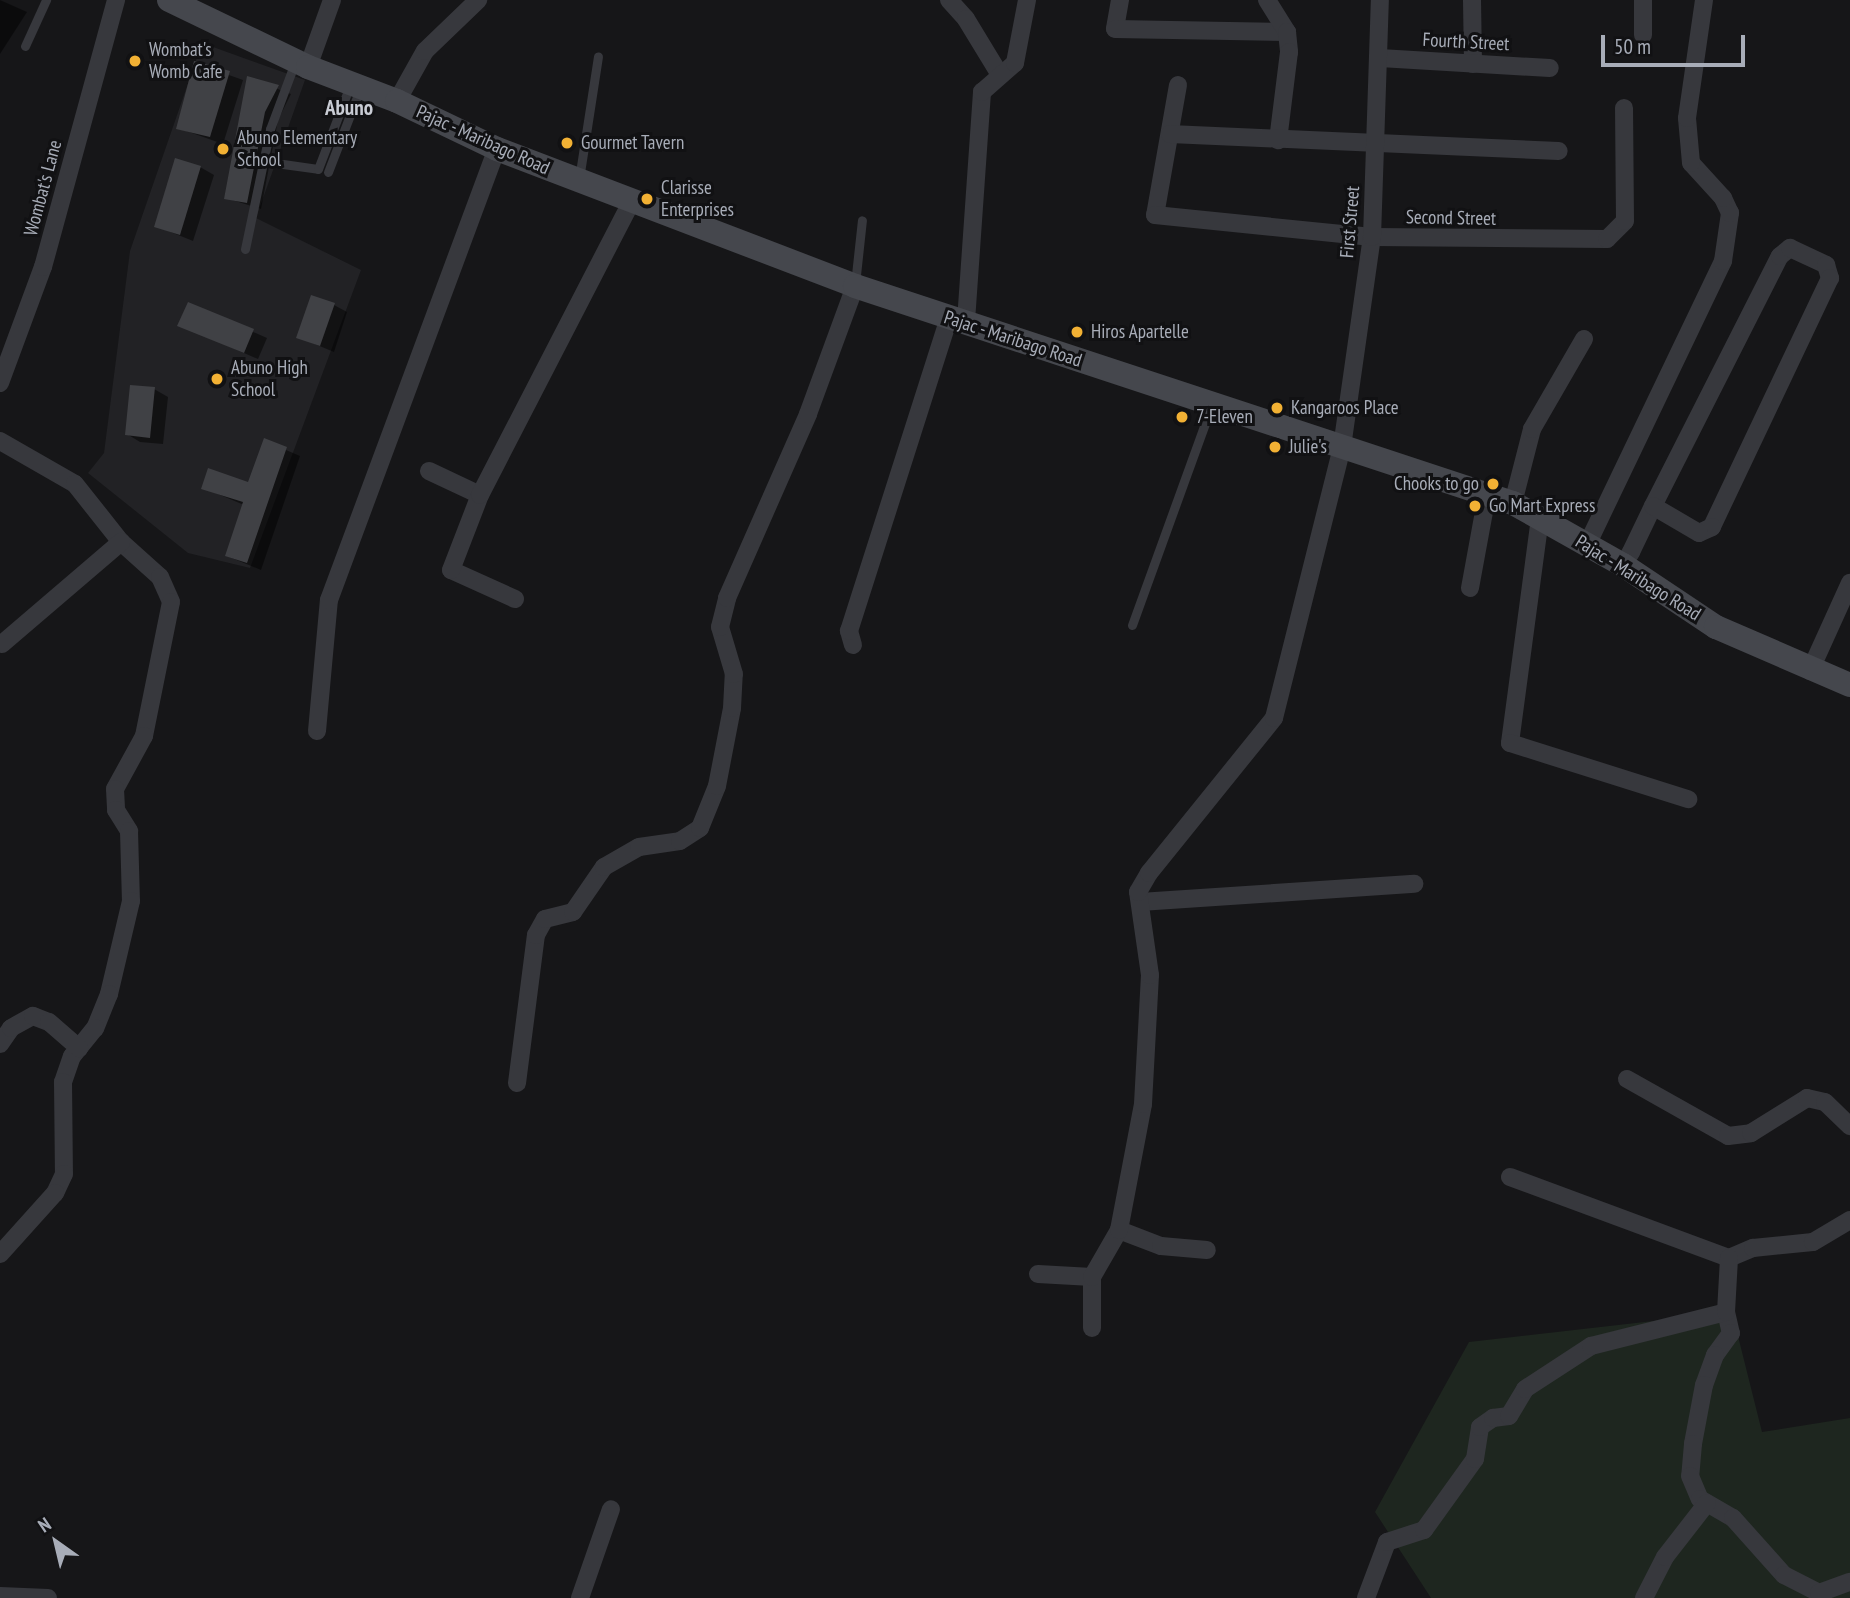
<!DOCTYPE html>
<style>
body{margin:0}
#map{position:relative;width:1850px;height:1598px;overflow:hidden;background:#161618;font-family:"PT Sans Narrow",sans-serif}
div>[style]{position:absolute}
[style*='--x']{left:calc(var(--x)*1px);top:calc(var(--y)*1px);width:calc(var(--w)*1px);rotate:calc(var(--a)*1deg)}
.built>*{inset:0;background:#222225}
.green>*{inset:0;background:#1e261f}
.shadow>*{inset:0;background:#0007}
.building>*{inset:0;background:#404145}
.lane>*{height:9px;margin:-4.5px;padding:0 4.5px;transform-origin:4.5px;border-radius:4.5px;background:#37383d}
.street>*{height:18px;margin:-9px;padding:0 9px;transform-origin:9px;border-radius:9px;background:#37383d}
.secondary>*{height:24px;margin:-12px;padding:0 12px;transform-origin:12px;border-radius:12px;background:#45474d}
.dots>*{width:19px;height:19px;translate:-50% -50%;box-sizing:border-box;border:4px solid #111113;border-radius:50%}
span{translate:-50% -50%;white-space:nowrap;text-align:center;line-height:1.15;-webkit-text-stroke:6px #111113;paint-order:stroke}
.street-label{font-size:19px;color:#a8adb8}
.poi-label{font-size:19px;color:#a8adb8}
.left{translate:0 -50%;text-align:left}
.right{translate:-100% -50%;text-align:right}
.neighbourhood-label{font-size:21px;color:#c9ccd4;font-weight:700}
.north{position:absolute;left:21px;top:1507px;width:70px;height:70px;-webkit-text-stroke:5px #111113;paint-order:stroke;rotate:326deg;font-size:19px;font-weight:700;line-height:28px;text-align:center;color:#a8adb8}
.north::after{content:'';display:block;margin:auto;width:24px;height:32px;background:#a8adb8;clip-path:polygon(50% 0,100% 100%,50% 72%,0 100%)}
.scale{position:absolute;left:1601px;top:35px;width:144px;height:32px;box-sizing:border-box;border:4px solid #a8adb8;border-top:0;padding-left:9px;font-size:21px;line-height:24px;white-space:nowrap;color:#a8adb8;-webkit-text-stroke:5px #111113;paint-order:stroke}
</style>
<div id="map">
<div class="built">
<div style="clip-path:polygon(202px 43px,305px 80px,256px 218px,361px 270px,250px 568px,188px 553px,88px 473px,104px 453px,130px 251px)"></div>
</div>
<div class="green">
<div style="clip-path:polygon(1732px 1312px,1762px 1432px,1850px 1418px,1850px 1598px,1431px 1598px,1375px 1512px,1469px 1342px)"></div>
</div>
<div class="shadow">
<div style="clip-path:polygon(0 0,27px 12px,0 54px)"></div>
<div style="clip-path:polygon(195px 63px,243px 80px,223px 144px,178px 128px)"></div>
<div style="clip-path:polygon(249px 78px,291px 94px,278px 120px,261px 209px,226px 198px)"></div>
<div style="clip-path:polygon(200px 167px,214px 175px,193px 241px,156px 226px)"></div>
<div style="clip-path:polygon(189px 304px,267px 338px,258px 359px,180px 325px)"></div>
<div style="clip-path:polygon(334px 305px,347px 312px,334px 352px,298px 337px)"></div>
<div style="clip-path:polygon(154px 389px,168px 397px,163px 444px,140px 442px,127px 434px)"></div>
<div style="clip-path:polygon(265px 441px,300px 456px,261px 570px,227px 556px,244px 505px,204px 488px,250px 484px)"></div>
</div>
<div class="building">
<div style="clip-path:polygon(194px 61px,230px 71px,210px 137px,176px 129px)"></div>
<div style="clip-path:polygon(247px 76px,279px 85px,265px 112px,247px 203px,224px 199px)"></div>
<div style="clip-path:polygon(175px 158px,201px 166px,180px 235px,154px 227px)"></div>
<div style="clip-path:polygon(311px 295px,335px 303px,320px 346px,296px 338px)"></div>
<div style="clip-path:polygon(188px 302px,254px 329px,244px 353px,177px 326px)"></div>
<div style="clip-path:polygon(130px 385px,155px 387px,150px 438px,125px 435px)"></div>
<div style="clip-path:polygon(264px 438px,287px 447px,247px 563px,225px 556px,243px 502px,201px 489px,208px 468px,248px 482px)"></div>
</div>
<div class="lane">
<div style="--x:25;--y:46;--w:51;--a:-65.5"></div>
<div style="--x:283;--y:164;--w:35;--a:8"></div>
<div style="--x:318;--y:169;--w:90;--a:-69.1"></div>
<div style="--x:328;--y:172;--w:89;--a:-68.9"></div>
<div style="--x:579;--y:179;--w:124;--a:-81.2"></div>
<div style="--x:245;--y:249;--w:123;--a:-78.2"></div>
<div style="--x:270;--y:129;--w:72;--a:-69.5"></div>
<div style="--x:855;--y:284;--w:64;--a:-83.8"></div>
<div style="--x:1132;--y:625;--w:232;--a:-70.1"></div>
</div>
<div class="street">
<div style="--x:949;--y:0;--w:25;--a:48"></div>
<div style="--x:966;--y:19;--w:66;--a:58.7"></div>
<div style="--x:1120;--y:0;--w:29;--a:100"></div>
<div style="--x:1115;--y:29;--w:172;--a:1"></div>
<div style="--x:1267;--y:0;--w:38;--a:58"></div>
<div style="--x:1287;--y:32;--w:20;--a:84"></div>
<div style="--x:1289;--y:52;--w:89;--a:97.1"></div>
<div style="--x:1472;--y:0;--w:64;--a:89.1"></div>
<div style="--x:1643;--y:35;--w:35;--a:-90"></div>
<div style="--x:1380;--y:58;--w:170;--a:3.4"></div>
<div style="--x:308;--y:67;--w:71;--a:-70.3"></div>
<div style="--x:1178;--y:85;--w:132;--a:100"></div>
<div style="--x:1155;--y:215;--w:218;--a:5.8"></div>
<div style="--x:1372;--y:237;--w:235;--a:0.5"></div>
<div style="--x:1607;--y:239;--w:25;--a:-45"></div>
<div style="--x:1625;--y:221;--w:113;--a:-90.5"></div>
<div style="--x:397;--y:101;--w:57;--a:-60.8"></div>
<div style="--x:425;--y:51;--w:74;--a:-43.9"></div>
<div style="--x:1170;--y:134;--w:389;--a:2.5"></div>
<div style="--x:966;--y:321;--w:230;--a:-86"></div>
<div style="--x:982;--y:92;--w:44;--a:-41.3"></div>
<div style="--x:1015;--y:63;--w:64;--a:-79.2"></div>
<div style="--x:0;--y:383;--w:124;--a:-69.7"></div>
<div style="--x:43;--y:267;--w:277;--a:-74.7"></div>
<div style="--x:0;--y:441;--w:86;--a:29.8"></div>
<div style="--x:75;--y:484;--w:74;--a:51.6"></div>
<div style="--x:121;--y:542;--w:52;--a:41.9"></div>
<div style="--x:160;--y:577;--w:27;--a:66"></div>
<div style="--x:171;--y:602;--w:137;--a:101.4"></div>
<div style="--x:144;--y:736;--w:60;--a:118.7"></div>
<div style="--x:115;--y:789;--w:21;--a:87"></div>
<div style="--x:116;--y:810;--w:25;--a:58"></div>
<div style="--x:129;--y:831;--w:70;--a:88.4"></div>
<div style="--x:131;--y:901;--w:96;--a:103.3"></div>
<div style="--x:109;--y:994;--w:37;--a:112"></div>
<div style="--x:95;--y:1028;--w:36;--a:129"></div>
<div style="--x:72;--y:1056;--w:28;--a:109"></div>
<div style="--x:63;--y:1082;--w:92;--a:89.4"></div>
<div style="--x:64;--y:1174;--w:21;--a:115"></div>
<div style="--x:55;--y:1193;--w:82;--a:132"></div>
<div style="--x:429;--y:471;--w:56;--a:25.2"></div>
<div style="--x:1513;--y:503;--w:76;--a:-75.6"></div>
<div style="--x:1532;--y:429;--w:104;--a:-60"></div>
<div style="--x:1540;--y:518;--w:227;--a:97.6"></div>
<div style="--x:1510;--y:743;--w:187;--a:17.5"></div>
<div style="--x:1587;--y:545;--w:315;--a:-64.4"></div>
<div style="--x:1723;--y:261;--w:49;--a:-81.7"></div>
<div style="--x:1730;--y:213;--w:17;--a:-115"></div>
<div style="--x:1723;--y:198;--w:47;--a:-132.4"></div>
<div style="--x:1691;--y:163;--w:45;--a:-95.1"></div>
<div style="--x:1687;--y:118;--w:119;--a:-81.8"></div>
<div style="--x:1623;--y:565;--w:15;--a:-58"></div>
<div style="--x:1631;--y:552;--w:51;--a:-64.4"></div>
<div style="--x:1653;--y:506;--w:280;--a:-63.1"></div>
<div style="--x:1780;--y:256;--w:13;--a:-39"></div>
<div style="--x:1790;--y:248;--w:40;--a:25"></div>
<div style="--x:1826;--y:265;--w:14;--a:73"></div>
<div style="--x:1830;--y:278;--w:276;--a:115.4"></div>
<div style="--x:1712;--y:527;--w:14;--a:155"></div>
<div style="--x:1699;--y:533;--w:53;--a:-149.6"></div>
<div style="--x:1470;--y:588;--w:95;--a:-79.6"></div>
<div style="--x:515;--y:599;--w:70;--a:-155.6"></div>
<div style="--x:451;--y:570;--w:80;--a:-68.9"></div>
<div style="--x:480;--y:495;--w:330;--a:-62.7"></div>
<div style="--x:2;--y:644;--w:157;--a:-40.6"></div>
<div style="--x:853;--y:645;--w:15;--a:-106"></div>
<div style="--x:849;--y:631;--w:330;--a:-72.3"></div>
<div style="--x:1810;--y:671;--w:97;--a:-65.6"></div>
<div style="--x:317;--y:731;--w:132;--a:-84.8"></div>
<div style="--x:329;--y:600;--w:481;--a:-69.6"></div>
<div style="--x:1140;--y:902;--w:275;--a:-3.8"></div>
<div style="--x:0;--y:1044;--w:19;--a:-55"></div>
<div style="--x:11;--y:1028;--w:25;--a:-29"></div>
<div style="--x:33;--y:1016;--w:17;--a:21"></div>
<div style="--x:49;--y:1022;--w:40;--a:41"></div>
<div style="--x:1627;--y:1079;--w:116;--a:29.4"></div>
<div style="--x:1728;--y:1136;--w:23;--a:-7"></div>
<div style="--x:1751;--y:1133;--w:66;--a:-32"></div>
<div style="--x:1807;--y:1098;--w:18;--a:13"></div>
<div style="--x:1825;--y:1102;--w:35;--a:44"></div>
<div style="--x:517;--y:1083;--w:149;--a:-82.7"></div>
<div style="--x:536;--y:935;--w:18;--a:-61"></div>
<div style="--x:545;--y:919;--w:29;--a:-14"></div>
<div style="--x:573;--y:912;--w:55;--a:-55.4"></div>
<div style="--x:604;--y:867;--w:40;--a:-29.7"></div>
<div style="--x:639;--y:847;--w:41;--a:-8.3"></div>
<div style="--x:680;--y:841;--w:24;--a:-33"></div>
<div style="--x:700;--y:828;--w:45;--a:-68"></div>
<div style="--x:717;--y:786;--w:79;--a:-79.1"></div>
<div style="--x:732;--y:708;--w:34;--a:-87"></div>
<div style="--x:734;--y:674;--w:49;--a:-106.6"></div>
<div style="--x:720;--y:627;--w:30;--a:-76"></div>
<div style="--x:727;--y:598;--w:201;--a:-66.2"></div>
<div style="--x:808;--y:414;--w:136;--a:-69.8"></div>
<div style="--x:1510;--y:1177;--w:233;--a:20.3"></div>
<div style="--x:1729;--y:1258;--w:26;--a:-23"></div>
<div style="--x:1753;--y:1248;--w:60;--a:-5.7"></div>
<div style="--x:1813;--y:1242;--w:43;--a:-30.7"></div>
<div style="--x:1119;--y:1230;--w:45;--a:20.9"></div>
<div style="--x:1161;--y:1246;--w:46;--a:5"></div>
<div style="--x:1038;--y:1274;--w:54;--a:3.2"></div>
<div style="--x:1726;--y:1312;--w:22;--a:77"></div>
<div style="--x:1731;--y:1333;--w:27;--a:126"></div>
<div style="--x:1715;--y:1355;--w:32;--a:110"></div>
<div style="--x:1704;--y:1385;--w:60;--a:100.6"></div>
<div style="--x:1693;--y:1444;--w:32;--a:95"></div>
<div style="--x:1690;--y:1476;--w:25;--a:67"></div>
<div style="--x:1700;--y:1499;--w:38;--a:30"></div>
<div style="--x:1733;--y:1518;--w:76;--a:48.2"></div>
<div style="--x:1784;--y:1575;--w:39;--a:27"></div>
<div style="--x:1819;--y:1593;--w:33;--a:-20"></div>
<div style="--x:1092;--y:1328;--w:51;--a:-90"></div>
<div style="--x:1092;--y:1277;--w:54;--a:-60.1"></div>
<div style="--x:1119;--y:1230;--w:128;--a:-79.2"></div>
<div style="--x:1143;--y:1104;--w:129;--a:-86.9"></div>
<div style="--x:1150;--y:975;--w:84;--a:-98.2"></div>
<div style="--x:1138;--y:892;--w:22;--a:-60"></div>
<div style="--x:1149;--y:873;--w:199;--a:-51.1"></div>
<div style="--x:1274;--y:718;--w:279;--a:-75.9"></div>
<div style="--x:1342;--y:447;--w:212;--a:-81.9"></div>
<div style="--x:1372;--y:237;--w:237;--a:-88.1"></div>
<div style="--x:0;--y:1596;--w:48;--a:2.4"></div>
<div style="--x:580;--y:1598;--w:94;--a:-70.8"></div>
<div style="--x:1366;--y:1598;--w:60;--a:-69.4"></div>
<div style="--x:1387;--y:1542;--w:39;--a:-18"></div>
<div style="--x:1424;--y:1530;--w:87;--a:-54.3"></div>
<div style="--x:1475;--y:1459;--w:32;--a:-81"></div>
<div style="--x:1480;--y:1427;--w:16;--a:-35"></div>
<div style="--x:1493;--y:1418;--w:16;--a:-7"></div>
<div style="--x:1509;--y:1416;--w:31;--a:-59"></div>
<div style="--x:1525;--y:1389;--w:79;--a:-33.1"></div>
<div style="--x:1591;--y:1346;--w:139;--a:-14.1"></div>
<div style="--x:1726;--y:1312;--w:54;--a:-86.8"></div>
<div style="--x:1644;--y:1598;--w:46;--a:-62.9"></div>
<div style="--x:1665;--y:1557;--w:68;--a:-52.1"></div>
</div>
<div class="secondary">
<div style="--x:169;--y:0;--w:154;--a:25.7"></div>
<div style="--x:308;--y:67;--w:95;--a:20.9"></div>
<div style="--x:397;--y:101;--w:111;--a:25.6"></div>
<div style="--x:497;--y:149;--w:383;--a:20.9"></div>
<div style="--x:855;--y:286;--w:693;--a:18.25"></div>
<div style="--x:1513;--y:503;--w:126;--a:29.4"></div>
<div style="--x:1623;--y:565;--w:112;--a:33.7"></div>
<div style="--x:1716;--y:627;--w:146;--a:23.4"></div>
</div>
<div class="dots">
<div style="left:135px;top:61px;background:#f2b134"></div>
<div style="left:567px;top:143px;background:#f2b134"></div>
<div style="left:223px;top:149px;background:#f2b134"></div>
<div style="left:647px;top:199px;background:#f2b134"></div>
<div style="left:1077px;top:332px;background:#f2b134"></div>
<div style="left:217px;top:379px;background:#f2b134"></div>
<div style="left:1277px;top:408px;background:#f2b134"></div>
<div style="left:1182px;top:417px;background:#f2b134"></div>
<div style="left:1275px;top:447px;background:#f2b134"></div>
<div style="left:1493px;top:484px;background:#f2b134"></div>
<div style="left:1475px;top:506px;background:#f2b134"></div>
</div>
<div class="street-label">
<span style="left:1466px;top:42px;rotate:3deg">Fourth Street</span>
<span style="left:483px;top:140px;rotate:24deg">Pajac - Maribago Road</span>
<span style="left:43px;top:188px;rotate:-75deg">Wombat's Lane</span>
<span style="left:1451px;top:218px;rotate:1deg">Second Street</span>
<span style="left:1350px;top:222px;rotate:-85deg">First Street</span>
<span style="left:1013px;top:339px;rotate:18deg">Pajac - Maribago Road</span>
<span style="left:1638px;top:578px;rotate:32deg">Pajac - Maribago Road</span>
</div>
<div class="poi-label">
<span class="left" style="left:149px;top:61px">Wombat's<br>Womb Cafe</span>
<span class="left" style="left:237px;top:149px">Abuno Elementary<br>School</span>
<span class="left" style="left:581px;top:143px">Gourmet Tavern</span>
<span class="left" style="left:661px;top:199px">Clarisse<br>Enterprises</span>
<span class="left" style="left:1091px;top:332px">Hiros Apartelle</span>
<span class="left" style="left:231px;top:379px">Abuno High<br>School</span>
<span class="left" style="left:1291px;top:408px">Kangaroos Place</span>
<span class="left" style="left:1196px;top:417px">7-Eleven</span>
<span class="left" style="left:1289px;top:447px">Julie's</span>
<span class="right" style="left:1479px;top:484px">Chooks to go</span>
<span class="left" style="left:1489px;top:506px">Go Mart Express</span>
</div>
<div class="neighbourhood-label">
<span style="left:349px;top:108px">Abuno</span>
</div>
<div class="north">N</div>
<div class="scale">50 m</div>
</div>
